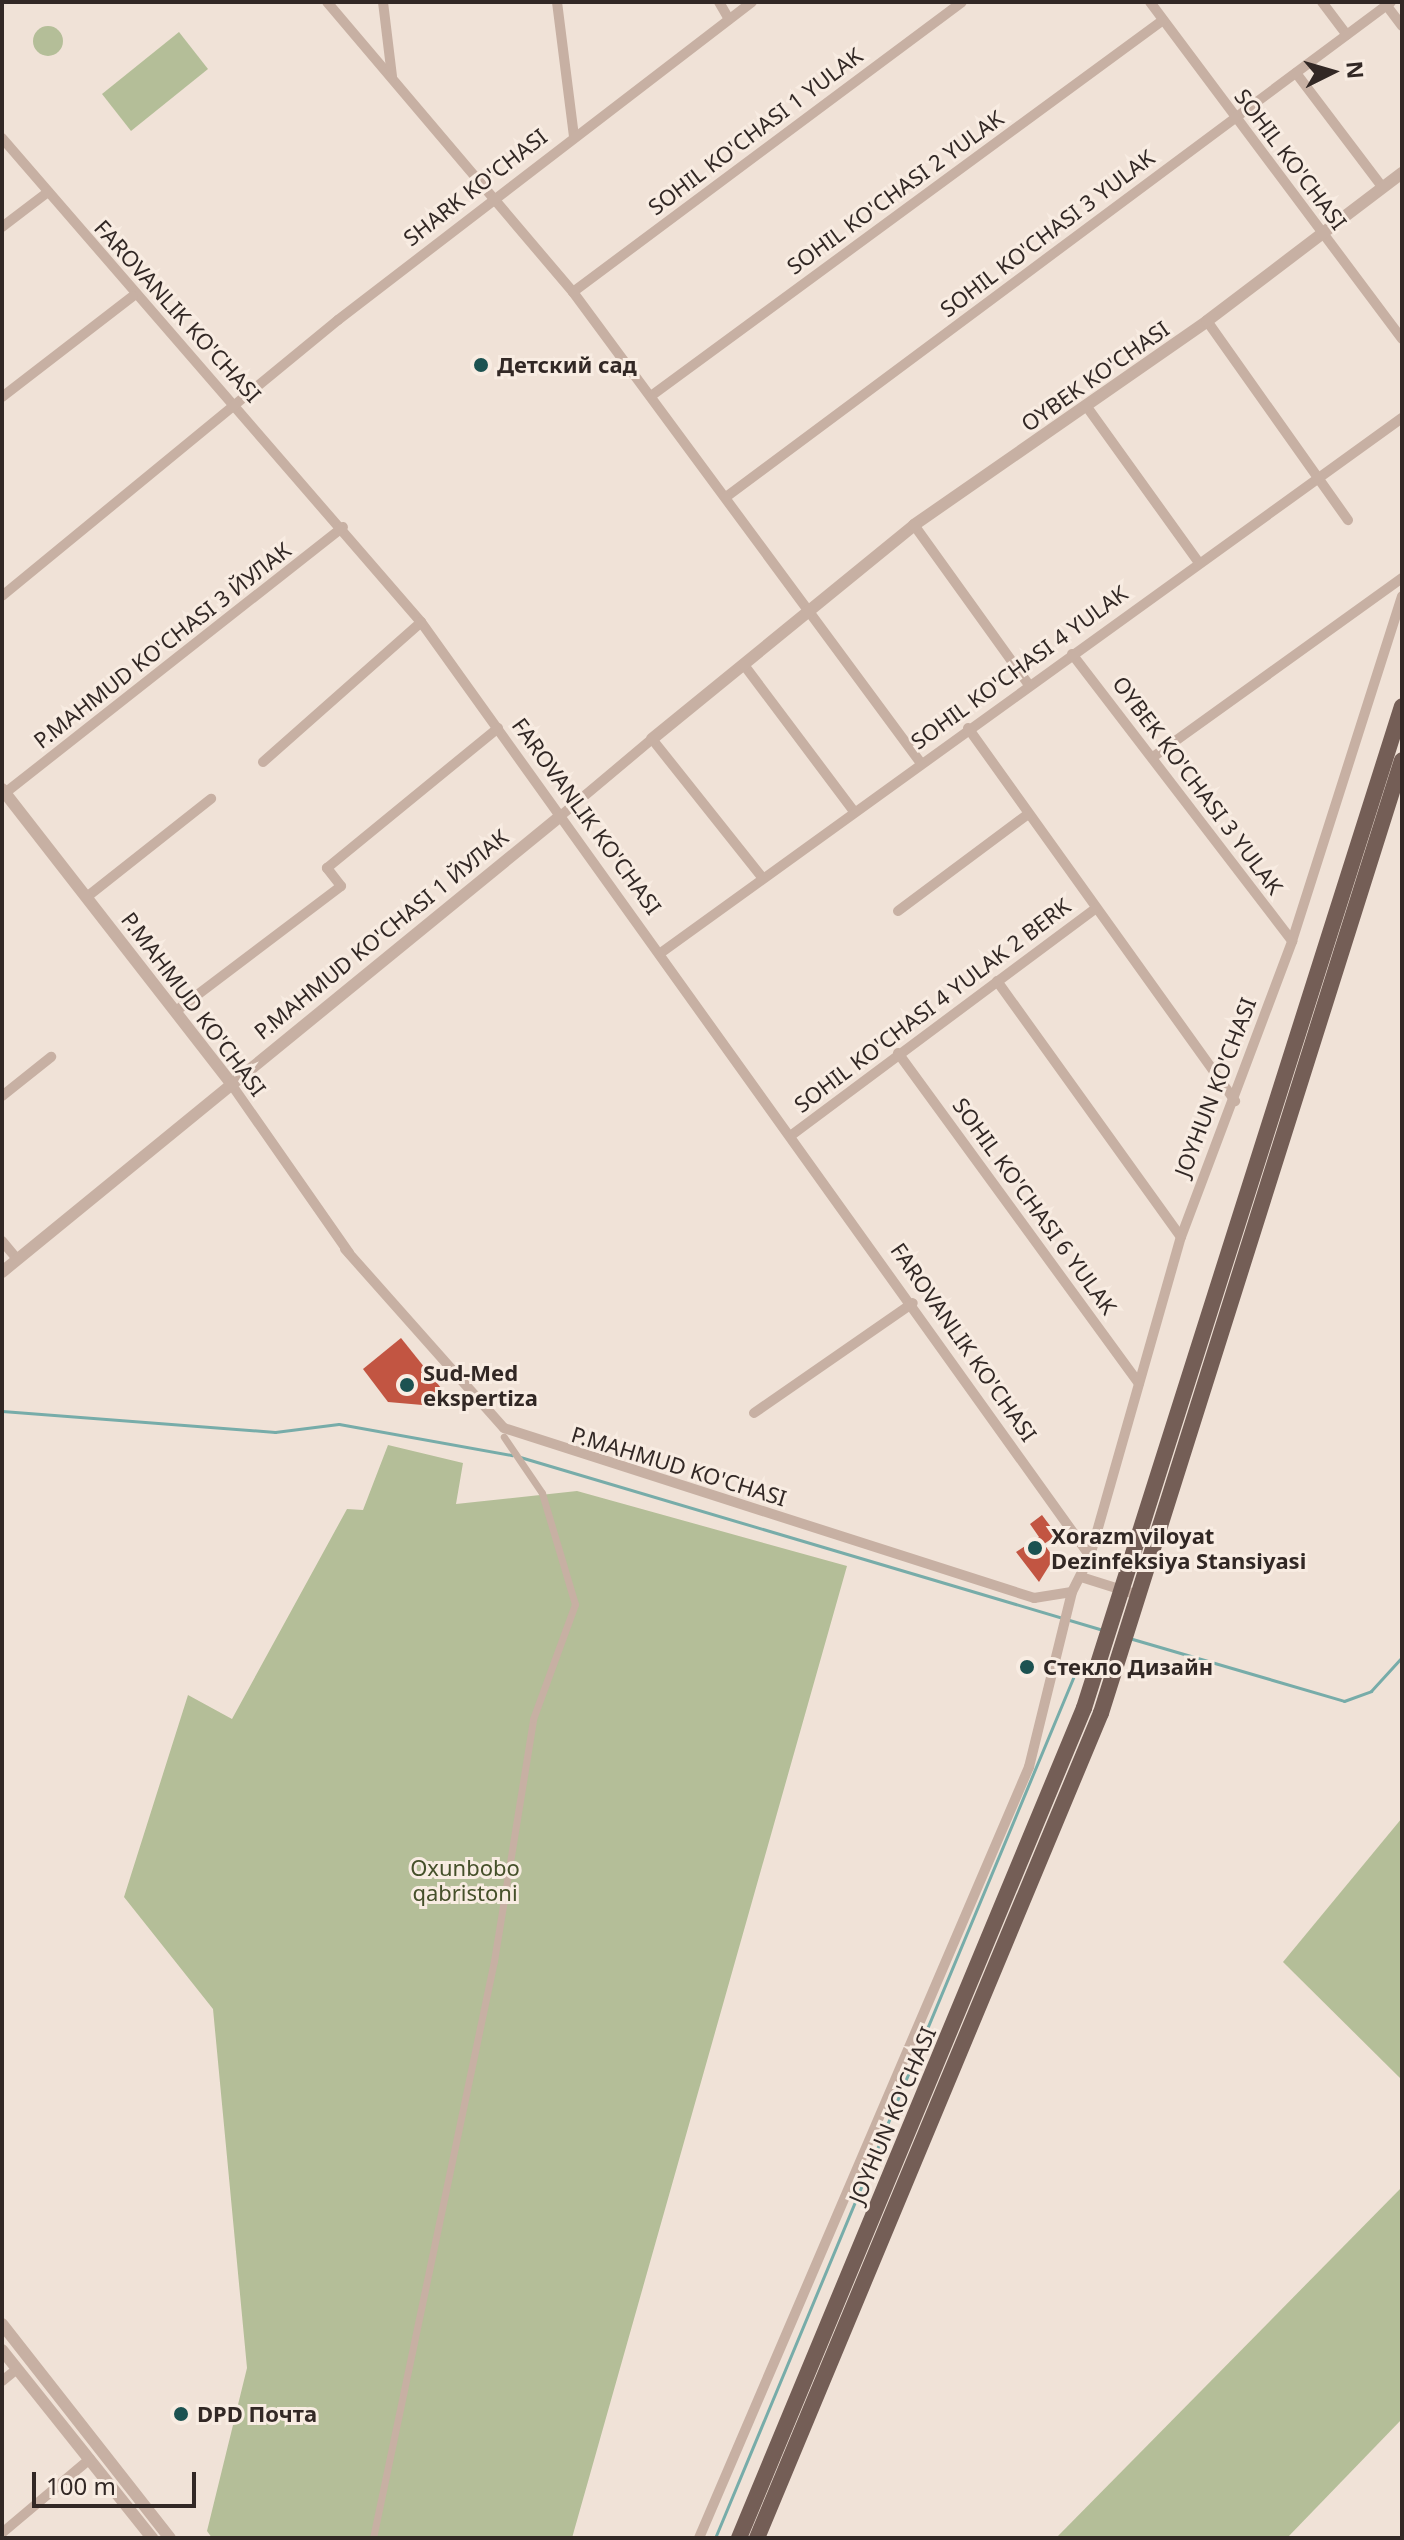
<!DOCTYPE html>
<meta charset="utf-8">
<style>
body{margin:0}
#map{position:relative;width:1404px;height:2540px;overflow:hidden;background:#f0e2d7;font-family:"Noto Sans",sans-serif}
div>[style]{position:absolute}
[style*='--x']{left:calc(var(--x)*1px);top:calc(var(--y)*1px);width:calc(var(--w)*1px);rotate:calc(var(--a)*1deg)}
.green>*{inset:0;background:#b4be98}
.round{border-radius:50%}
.stream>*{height:3px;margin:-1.5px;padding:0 1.5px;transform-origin:1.5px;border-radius:1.5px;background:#77aca9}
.building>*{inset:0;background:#c25542}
.pedestrian>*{height:7px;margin:-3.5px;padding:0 3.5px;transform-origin:3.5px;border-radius:3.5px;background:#c7b0a3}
.minor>*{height:10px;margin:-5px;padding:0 5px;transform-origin:5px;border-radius:5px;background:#c7b0a3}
.tertiary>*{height:12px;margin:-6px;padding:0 6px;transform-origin:6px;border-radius:6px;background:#c7b0a3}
.primary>*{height:16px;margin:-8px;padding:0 8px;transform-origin:8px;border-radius:8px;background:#745e56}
.dots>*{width:22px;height:22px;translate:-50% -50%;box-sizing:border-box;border:4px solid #f8ece2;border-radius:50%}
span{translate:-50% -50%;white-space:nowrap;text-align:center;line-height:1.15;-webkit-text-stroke:6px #f8ece2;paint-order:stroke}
.street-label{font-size:22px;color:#322825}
.poi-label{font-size:22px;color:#322825;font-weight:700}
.left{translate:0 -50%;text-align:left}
.park-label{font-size:22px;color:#45502a}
.frame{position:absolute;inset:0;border:4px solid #322825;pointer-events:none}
.north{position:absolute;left:1292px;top:32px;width:80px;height:80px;-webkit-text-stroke:6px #f8ece2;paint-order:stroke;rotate:85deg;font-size:22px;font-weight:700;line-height:32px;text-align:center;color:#322825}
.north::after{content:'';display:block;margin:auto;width:28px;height:36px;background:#322825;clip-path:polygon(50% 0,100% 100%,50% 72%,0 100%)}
.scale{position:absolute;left:32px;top:2472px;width:164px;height:36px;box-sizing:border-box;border:4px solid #322825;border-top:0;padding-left:10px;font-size:24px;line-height:28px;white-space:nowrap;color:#322825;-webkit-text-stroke:6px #f8ece2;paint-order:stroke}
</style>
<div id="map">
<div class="green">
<div class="round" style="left:33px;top:26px;width:30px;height:30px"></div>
<div style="clip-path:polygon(179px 32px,208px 69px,131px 131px,102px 94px)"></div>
<div style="clip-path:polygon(388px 1445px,463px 1463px,456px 1504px,577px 1491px,847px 1566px,572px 2538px,212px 2538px,207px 2531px,247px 2368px,213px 2009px,124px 1897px,188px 1695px,232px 1719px,347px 1509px,363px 1510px)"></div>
<div style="clip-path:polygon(1402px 1818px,1402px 2080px,1283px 1962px)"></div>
<div style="clip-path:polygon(1402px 2187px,1402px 2419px,1287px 2538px,1056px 2538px)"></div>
</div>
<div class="stream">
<div style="--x:2;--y:1411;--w:274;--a:4.4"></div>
<div style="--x:275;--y:1432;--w:64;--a:-7.1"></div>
<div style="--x:339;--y:1424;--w:176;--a:10.2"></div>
<div style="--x:520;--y:1457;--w:608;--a:16.53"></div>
<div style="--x:1129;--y:1638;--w:224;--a:16.3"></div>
<div style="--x:1344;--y:1701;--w:29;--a:-20"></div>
<div style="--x:1371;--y:1691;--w:46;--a:-47.6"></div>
<div style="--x:715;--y:2538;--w:937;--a:-67.4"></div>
</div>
<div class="building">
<div style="clip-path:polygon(401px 1338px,457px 1408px,388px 1402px,363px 1369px)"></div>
<div style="clip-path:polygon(1042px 1515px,1057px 1535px,1044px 1544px,1054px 1558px,1039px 1582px,1016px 1552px,1039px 1537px,1030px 1524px)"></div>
</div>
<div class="pedestrian">
<div style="--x:373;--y:2538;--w:590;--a:-78.16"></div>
<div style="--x:494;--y:1961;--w:245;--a:-80.8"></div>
<div style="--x:533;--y:1719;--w:122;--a:-69.9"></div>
<div style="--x:575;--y:1604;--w:116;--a:-106.6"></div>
<div style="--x:542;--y:1493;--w:68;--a:-124.2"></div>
</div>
<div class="minor">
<div style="--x:327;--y:2;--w:380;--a:49.7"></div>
<div style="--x:573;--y:292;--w:584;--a:53.56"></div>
<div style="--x:383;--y:2;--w:75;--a:83.1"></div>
<div style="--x:557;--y:2;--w:135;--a:82.8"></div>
<div style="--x:719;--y:2;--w:20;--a:60"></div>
<div style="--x:1150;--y:2;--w:421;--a:53.2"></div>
<div style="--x:1322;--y:2;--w:41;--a:52.9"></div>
<div style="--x:1387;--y:6;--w:25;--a:53"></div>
<div style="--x:1296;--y:73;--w:144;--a:52.9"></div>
<div style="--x:2;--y:138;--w:640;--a:49.12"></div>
<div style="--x:421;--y:622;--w:1149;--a:54.39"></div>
<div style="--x:2;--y:227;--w:58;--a:-37.3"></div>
<div style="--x:573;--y:292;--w:485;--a:-36.7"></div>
<div style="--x:1207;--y:321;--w:244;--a:54.7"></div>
<div style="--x:651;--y:396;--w:635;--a:-36.29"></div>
<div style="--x:2;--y:397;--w:165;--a:-37.6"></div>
<div style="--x:1087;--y:407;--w:192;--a:54.3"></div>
<div style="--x:726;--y:497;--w:829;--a:-36.66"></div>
<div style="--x:914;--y:525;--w:197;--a:54.3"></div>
<div style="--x:2;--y:596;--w:435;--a:-39.4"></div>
<div style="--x:338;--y:320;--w:522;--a:-37.53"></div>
<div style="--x:1072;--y:654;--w:362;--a:52.5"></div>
<div style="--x:744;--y:665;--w:181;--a:53.1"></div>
<div style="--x:968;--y:728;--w:459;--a:54.4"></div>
<div style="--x:1153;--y:757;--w:307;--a:-35.7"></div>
<div style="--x:263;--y:762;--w:211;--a:-41.5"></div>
<div style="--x:5;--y:793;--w:430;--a:-38.2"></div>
<div style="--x:558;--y:818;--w:123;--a:-40"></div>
<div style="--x:652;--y:739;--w:175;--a:51.5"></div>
<div style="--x:88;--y:896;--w:157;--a:-38.3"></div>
<div style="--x:898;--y:911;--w:162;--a:-36.7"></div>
<div style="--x:662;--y:952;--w:913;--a:-35.82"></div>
<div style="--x:997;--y:981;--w:315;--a:54.3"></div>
<div style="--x:176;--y:1011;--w:207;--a:-37.1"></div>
<div style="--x:341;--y:886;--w:23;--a:-128"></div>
<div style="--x:327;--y:868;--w:221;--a:-39.3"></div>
<div style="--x:898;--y:1053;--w:409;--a:53.9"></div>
<div style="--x:229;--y:1081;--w:210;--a:55.1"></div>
<div style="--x:2;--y:1096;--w:63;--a:-38.5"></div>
<div style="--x:793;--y:1134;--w:377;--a:-36.7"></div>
<div style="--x:2;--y:1241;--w:23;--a:50"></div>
<div style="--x:345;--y:1249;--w:239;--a:48.4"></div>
<div style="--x:504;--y:1428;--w:557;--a:17.78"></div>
<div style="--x:1034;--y:1598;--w:38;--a:-9"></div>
<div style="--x:754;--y:1413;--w:193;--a:-34.7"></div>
<div style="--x:1081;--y:1577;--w:60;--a:17.5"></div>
<div style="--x:2;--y:2381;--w:19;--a:-39"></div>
<div style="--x:2;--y:2533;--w:115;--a:-40.1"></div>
<div style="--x:699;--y:2538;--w:839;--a:-66.83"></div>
<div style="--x:1029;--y:1767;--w:180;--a:-76.2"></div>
<div style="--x:1072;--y:1592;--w:40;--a:-63.4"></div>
<div style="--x:1090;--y:1556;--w:332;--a:-74.1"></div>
<div style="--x:1181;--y:1237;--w:316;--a:-69.4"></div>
<div style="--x:1292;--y:941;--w:362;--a:-72.3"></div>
</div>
<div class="tertiary">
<div style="--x:652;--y:739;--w:338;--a:-39.2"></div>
<div style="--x:914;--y:525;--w:357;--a:-34.8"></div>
<div style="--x:1207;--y:321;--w:245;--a:-37.2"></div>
<div style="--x:2;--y:789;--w:370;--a:52.1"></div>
<div style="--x:2;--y:1272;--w:718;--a:-39.23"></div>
<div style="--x:2;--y:2324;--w:272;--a:51.9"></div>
<div style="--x:2;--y:2350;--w:241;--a:51.4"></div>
</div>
<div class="primary">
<div style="--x:739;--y:2538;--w:899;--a:-67.43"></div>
<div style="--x:1084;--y:1708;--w:1051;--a:-72.39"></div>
<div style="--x:757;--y:2538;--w:894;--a:-67.37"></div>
<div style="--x:1101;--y:1713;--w:999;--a:-72.47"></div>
</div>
<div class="dots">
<div style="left:481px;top:365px;background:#1c5251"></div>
<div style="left:407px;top:1385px;background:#1c5251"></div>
<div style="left:1035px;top:1548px;background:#1c5251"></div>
<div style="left:1027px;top:1667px;background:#1c5251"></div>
<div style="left:181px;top:2414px;background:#1c5251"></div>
</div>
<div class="street-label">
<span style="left:755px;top:131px;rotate:-37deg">SOHIL KO'CHASI 1 YULAK</span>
<span style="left:1291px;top:159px;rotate:53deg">SOHIL KO'CHASI</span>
<span style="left:475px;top:187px;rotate:-38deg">SHARK KO'CHASI</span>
<span style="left:895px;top:192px;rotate:-36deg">SOHIL KO'CHASI 2 YULAK</span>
<span style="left:1047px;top:233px;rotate:-37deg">SOHIL KO'CHASI 3 YULAK</span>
<span style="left:178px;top:311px;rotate:48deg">FAROVANLIK KO'CHASI</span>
<span style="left:1095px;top:376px;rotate:-35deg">OYBEK KO'CHASI</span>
<span style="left:162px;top:645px;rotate:-38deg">P.MAHMUD KO'CHASI 3 ЙУЛАК</span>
<span style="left:1019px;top:667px;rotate:-36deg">SOHIL KO'CHASI 4 YULAK</span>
<span style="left:1198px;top:785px;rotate:53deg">OYBEK KO'CHASI 3 YULAK</span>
<span style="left:587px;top:816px;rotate:54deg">FAROVANLIK KO'CHASI</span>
<span style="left:381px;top:934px;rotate:-39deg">P.MAHMUD KO'CHASI 1 ЙУЛАК</span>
<span style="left:194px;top:1004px;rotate:53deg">P.MAHMUD KO'CHASI</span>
<span style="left:932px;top:1005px;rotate:-37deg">SOHIL KO'CHASI 4 YULAK 2 BERK</span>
<span style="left:1215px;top:1087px;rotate:-69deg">JOYHUN KO'CHASI</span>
<span style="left:1035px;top:1206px;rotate:54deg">SOHIL KO'CHASI 6 YULAK</span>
<span style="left:964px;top:1342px;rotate:55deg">FAROVANLIK KO'CHASI</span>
<span style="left:679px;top:1466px;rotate:17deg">P.MAHMUD KO'CHASI</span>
<span style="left:892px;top:2115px;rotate:-67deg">JOYHUN KO'CHASI</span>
</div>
<div class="poi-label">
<span class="left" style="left:497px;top:365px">Детский сад</span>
<span class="left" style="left:423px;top:1385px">Sud-Med<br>ekspertiza</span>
<span class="left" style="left:1051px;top:1548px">Xorazm viloyat<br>Dezinfeksiya Stansiyasi</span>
<span class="left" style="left:1043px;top:1667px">Стекло Дизайн</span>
<span class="left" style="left:197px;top:2414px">DPD Почта</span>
</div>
<div class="park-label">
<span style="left:465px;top:1880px">Oxunbobo<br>qabristoni</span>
</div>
<div class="frame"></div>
<div class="north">N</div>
<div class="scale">100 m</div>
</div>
